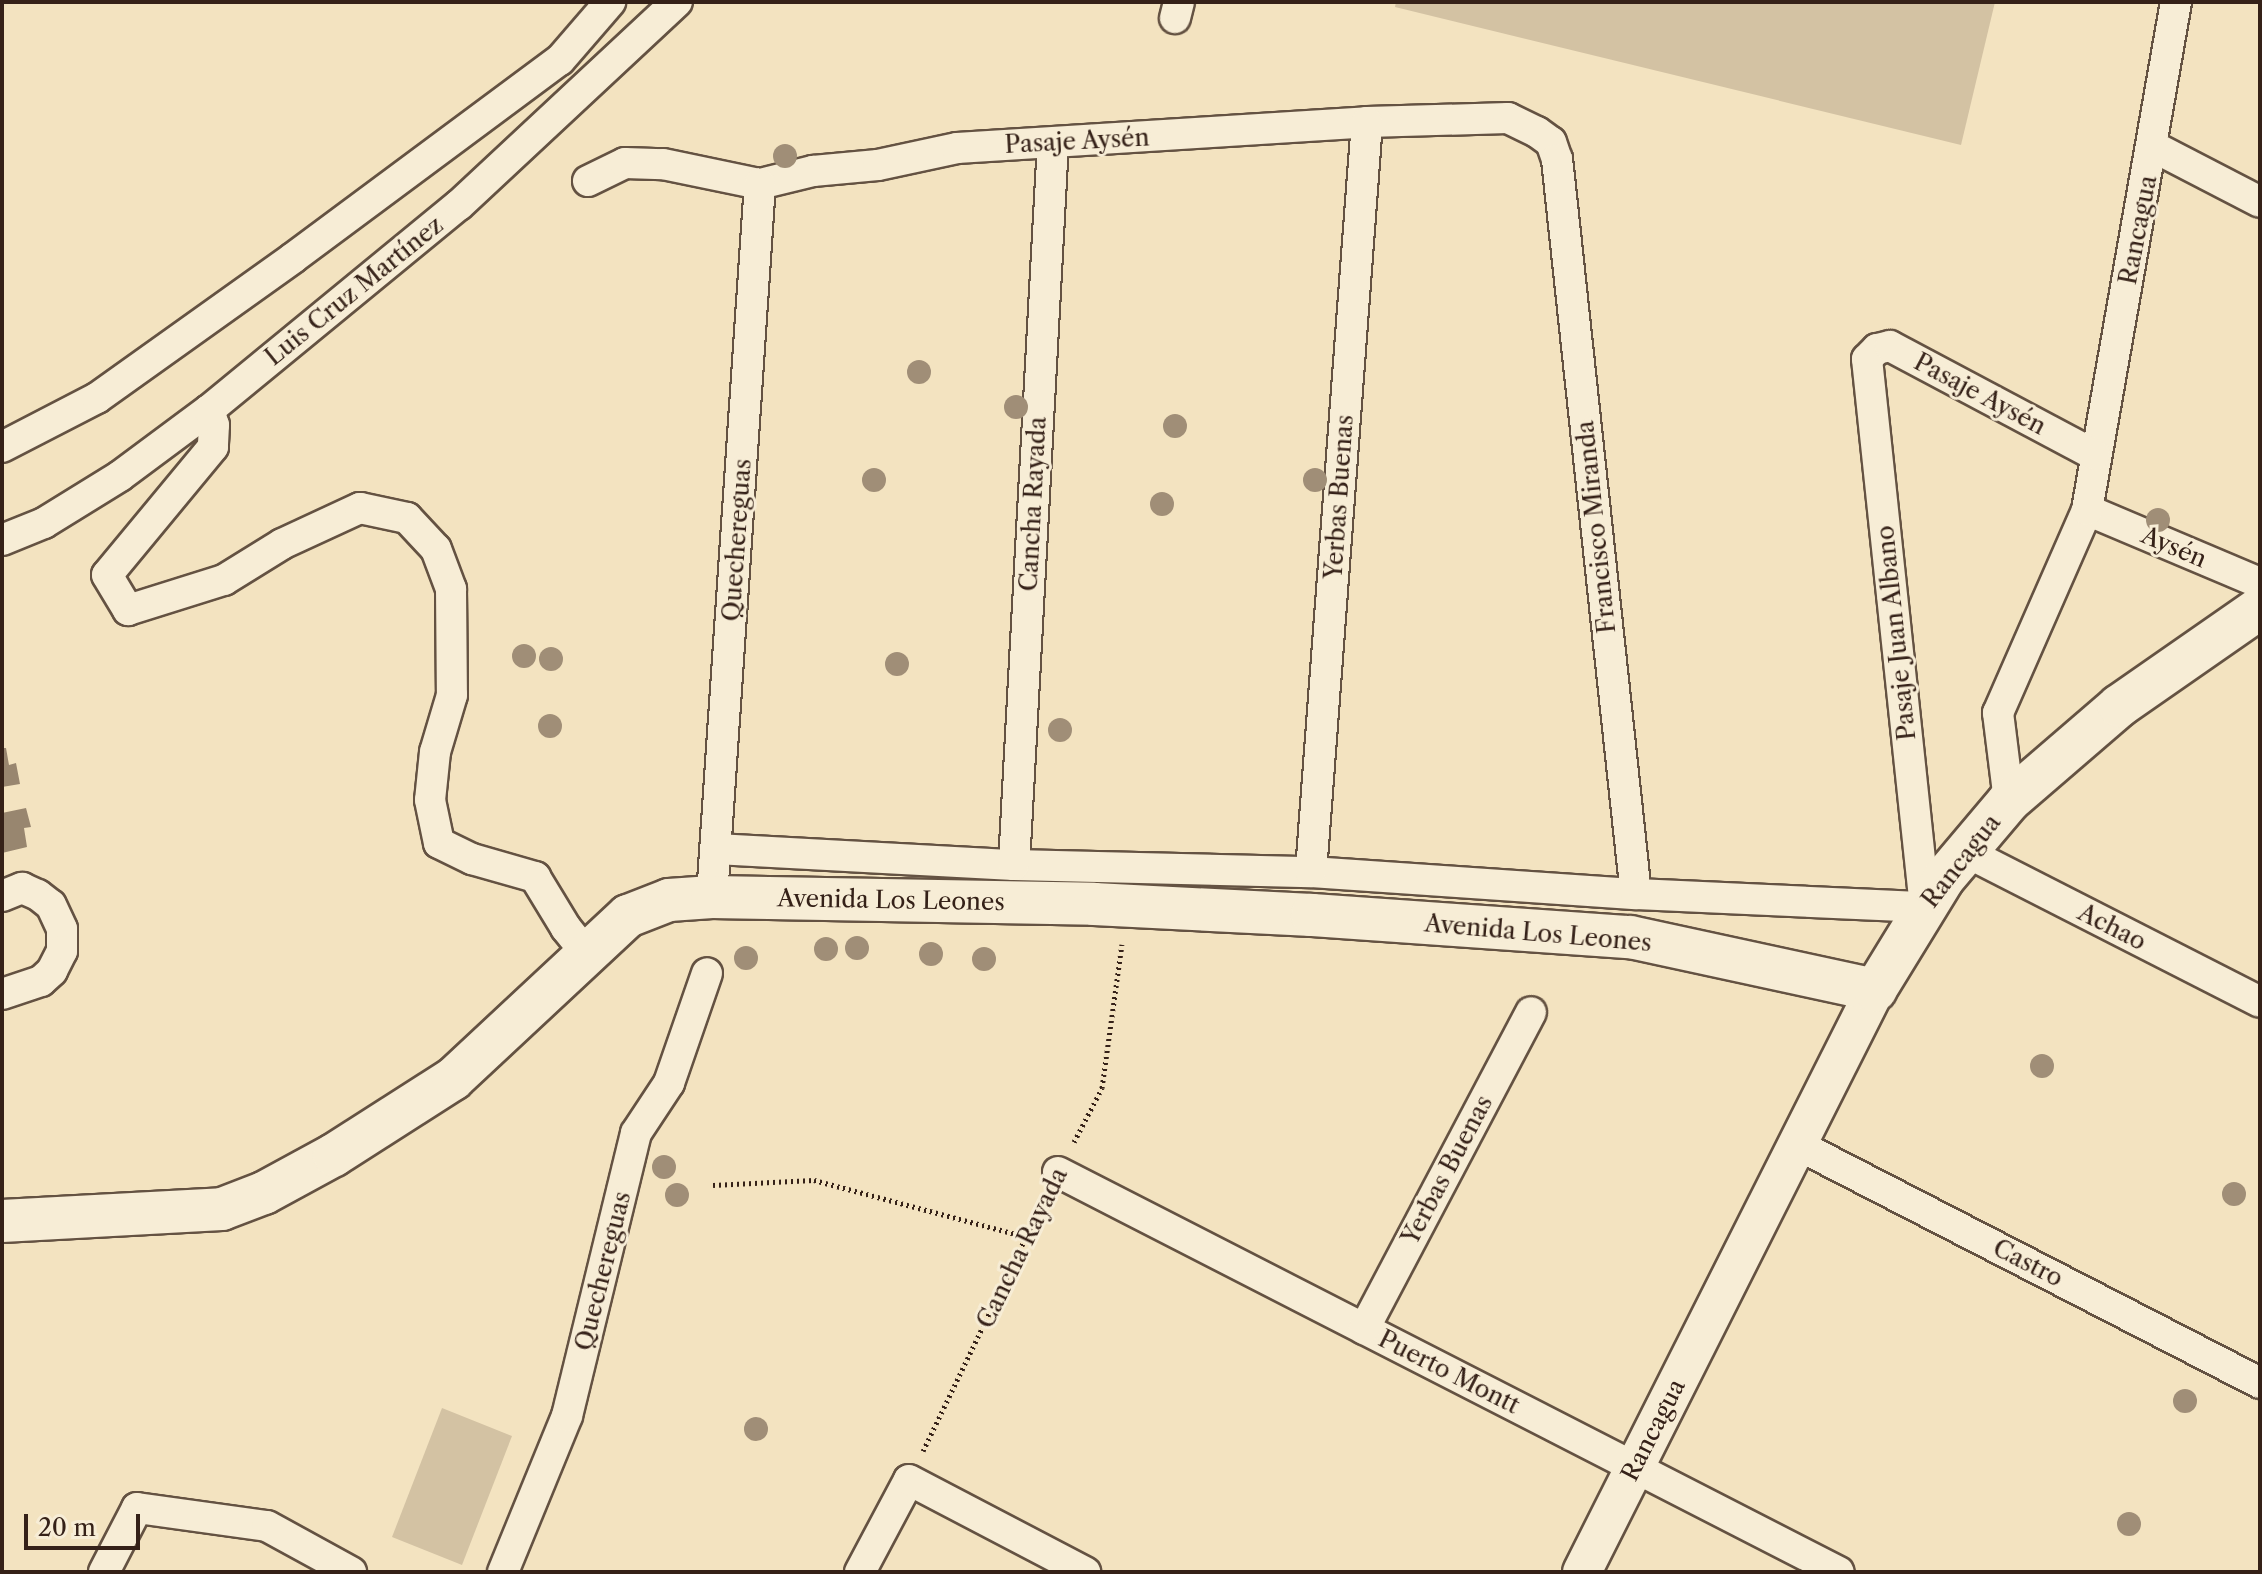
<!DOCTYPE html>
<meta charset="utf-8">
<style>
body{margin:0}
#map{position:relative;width:2262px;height:1574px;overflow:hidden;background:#f3e3c0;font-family:"Libre Caslon Text",serif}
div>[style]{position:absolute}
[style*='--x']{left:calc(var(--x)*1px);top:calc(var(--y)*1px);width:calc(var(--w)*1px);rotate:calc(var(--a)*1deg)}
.green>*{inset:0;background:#d3c2a3}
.building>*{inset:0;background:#98866f}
.path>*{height:5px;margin-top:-2.5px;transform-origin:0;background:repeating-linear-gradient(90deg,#352118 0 2px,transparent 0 6px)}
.roads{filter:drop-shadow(2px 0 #645242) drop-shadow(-2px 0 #645242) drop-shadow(0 2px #645242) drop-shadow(0 -2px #645242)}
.minor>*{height:30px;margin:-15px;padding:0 15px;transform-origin:15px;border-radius:15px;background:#f7edd6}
.tertiary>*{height:38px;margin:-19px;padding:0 19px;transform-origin:19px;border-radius:19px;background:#f7edd6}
.secondary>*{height:42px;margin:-21px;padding:0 21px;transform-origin:21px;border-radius:21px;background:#f7edd6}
.trees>*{width:24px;height:24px;margin:-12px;border-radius:50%;background:#a08e77}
span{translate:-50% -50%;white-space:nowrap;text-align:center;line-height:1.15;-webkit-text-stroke:6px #f7edd6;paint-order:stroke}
.street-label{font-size:24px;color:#352118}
.frame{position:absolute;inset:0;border:4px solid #352118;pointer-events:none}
.scale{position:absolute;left:24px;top:1514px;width:116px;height:36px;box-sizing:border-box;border:4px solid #352118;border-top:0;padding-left:10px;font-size:24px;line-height:28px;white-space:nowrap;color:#352118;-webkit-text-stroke:6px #f7edd6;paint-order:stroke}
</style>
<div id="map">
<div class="green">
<div style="clip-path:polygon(1396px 2px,1995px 2px,1961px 145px,1395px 7px)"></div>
<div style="clip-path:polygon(442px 1408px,512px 1436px,462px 1565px,392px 1537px)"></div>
</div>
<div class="building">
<div style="clip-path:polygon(2px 748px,6px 748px,9px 765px,16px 763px,20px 784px,2px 787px)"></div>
<div style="clip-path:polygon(26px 808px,31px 827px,24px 828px,27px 847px,2px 853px,2px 813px)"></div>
</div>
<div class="path">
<div style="--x:1074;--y:1142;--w:61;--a:-62.6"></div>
<div style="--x:1102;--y:1088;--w:145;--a:-82.1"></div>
<div style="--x:713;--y:1185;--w:101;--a:-2.8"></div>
<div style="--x:814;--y:1180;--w:220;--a:15"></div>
<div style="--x:923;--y:1451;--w:279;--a:-64.3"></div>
</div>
<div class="roads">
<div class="minor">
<div style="--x:1175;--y:18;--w:16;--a:-76"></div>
<div style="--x:2154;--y:147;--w:119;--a:27.4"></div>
<div style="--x:588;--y:181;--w:41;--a:-25.9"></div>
<div style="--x:625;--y:163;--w:38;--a:2"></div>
<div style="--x:663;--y:164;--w:99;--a:11.7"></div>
<div style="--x:760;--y:184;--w:55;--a:-13.8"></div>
<div style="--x:813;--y:171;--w:65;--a:-5.3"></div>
<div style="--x:878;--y:165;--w:81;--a:-12.1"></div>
<div style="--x:957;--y:148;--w:411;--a:-3.6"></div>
<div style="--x:1367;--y:122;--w:141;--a:-1.6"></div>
<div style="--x:1508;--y:118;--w:32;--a:26"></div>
<div style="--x:1537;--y:132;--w:17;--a:36"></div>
<div style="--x:1551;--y:142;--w:18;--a:71"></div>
<div style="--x:1557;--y:159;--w:739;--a:83.87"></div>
<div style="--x:209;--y:410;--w:16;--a:72"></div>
<div style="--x:214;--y:425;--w:22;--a:93"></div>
<div style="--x:213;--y:447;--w:166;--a:129.6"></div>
<div style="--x:107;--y:575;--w:41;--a:59"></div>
<div style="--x:128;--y:610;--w:101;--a:-17.4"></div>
<div style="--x:224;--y:580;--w:68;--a:-31.8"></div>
<div style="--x:282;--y:544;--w:86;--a:-24.8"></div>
<div style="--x:360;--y:508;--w:48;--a:12"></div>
<div style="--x:407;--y:518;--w:42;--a:46.9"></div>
<div style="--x:436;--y:549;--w:43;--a:69.4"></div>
<div style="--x:451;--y:589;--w:106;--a:89.5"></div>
<div style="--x:452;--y:695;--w:59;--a:106.6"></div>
<div style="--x:435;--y:752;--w:48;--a:95.9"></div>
<div style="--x:430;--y:800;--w:44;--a:78.2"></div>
<div style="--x:439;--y:843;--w:37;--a:26"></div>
<div style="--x:472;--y:859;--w:66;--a:15.9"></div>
<div style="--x:535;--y:877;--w:60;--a:58.7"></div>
<div style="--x:566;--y:928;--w:35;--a:51"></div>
<div style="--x:2;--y:447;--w:107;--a:-27.3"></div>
<div style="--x:97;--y:398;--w:241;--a:-35.5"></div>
<div style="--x:293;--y:258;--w:332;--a:-36.6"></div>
<div style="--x:560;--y:60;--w:77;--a:-49.2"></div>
<div style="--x:2087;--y:510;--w:188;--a:22.9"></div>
<div style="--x:2;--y:540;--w:45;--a:-22"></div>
<div style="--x:44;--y:523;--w:89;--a:-31.7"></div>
<div style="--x:120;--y:476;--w:111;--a:-36.6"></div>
<div style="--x:209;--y:410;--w:323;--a:-39.4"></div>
<div style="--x:459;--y:205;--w:298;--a:-43"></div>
<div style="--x:2009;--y:801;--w:89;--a:-97.1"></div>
<div style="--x:1998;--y:713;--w:222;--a:-66.3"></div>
<div style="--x:2087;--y:510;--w:516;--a:-80.06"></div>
<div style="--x:716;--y:849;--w:298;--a:3.1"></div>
<div style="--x:1014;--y:865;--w:297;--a:1.4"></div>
<div style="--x:1311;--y:872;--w:326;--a:3.9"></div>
<div style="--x:1636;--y:894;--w:289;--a:2.6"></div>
<div style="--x:1925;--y:907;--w:551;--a:-96.04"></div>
<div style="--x:1867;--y:359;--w:14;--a:-45"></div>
<div style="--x:1877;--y:349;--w:13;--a:-13"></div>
<div style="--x:1890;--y:346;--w:232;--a:28"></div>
<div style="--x:1964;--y:851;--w:332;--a:27"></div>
<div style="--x:1014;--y:865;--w:723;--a:-86.91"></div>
<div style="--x:1311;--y:872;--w:752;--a:-85.73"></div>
<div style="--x:2;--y:896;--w:22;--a:-22"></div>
<div style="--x:22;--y:888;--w:17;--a:24"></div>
<div style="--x:38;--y:895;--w:16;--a:38"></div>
<div style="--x:51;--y:905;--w:26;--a:65"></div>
<div style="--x:62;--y:929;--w:22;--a:90"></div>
<div style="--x:62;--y:951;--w:22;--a:117"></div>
<div style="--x:52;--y:971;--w:15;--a:138"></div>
<div style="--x:41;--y:981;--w:41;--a:161.6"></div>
<div style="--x:712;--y:897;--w:715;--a:-86.15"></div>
<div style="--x:1796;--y:1144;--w:522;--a:27.25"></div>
<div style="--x:1058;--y:1172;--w:877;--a:27.12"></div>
<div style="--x:1364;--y:1329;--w:358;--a:-62.2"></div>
<div style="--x:104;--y:1572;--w:72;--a:-62.7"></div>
<div style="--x:137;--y:1508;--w:131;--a:7.9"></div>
<div style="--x:267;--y:1526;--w:96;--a:28.7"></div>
<div style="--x:503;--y:1572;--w:169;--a:-67.7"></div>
<div style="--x:567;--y:1416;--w:291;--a:-76.3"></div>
<div style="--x:636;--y:1133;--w:60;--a:-56.6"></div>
<div style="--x:669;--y:1083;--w:116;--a:-70.9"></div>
<div style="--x:860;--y:1572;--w:104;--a:-62"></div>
<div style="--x:909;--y:1480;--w:199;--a:27.6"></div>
</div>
<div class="tertiary">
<div style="--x:1582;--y:1572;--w:652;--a:-63.28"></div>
</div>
<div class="secondary">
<div style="--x:2;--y:1221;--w:220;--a:-3.1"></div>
<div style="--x:222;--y:1209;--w:45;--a:-20.9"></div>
<div style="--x:264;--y:1193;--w:80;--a:-28.5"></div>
<div style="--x:334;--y:1155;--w:141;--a:-32.6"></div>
<div style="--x:453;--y:1079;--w:239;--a:-43"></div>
<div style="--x:628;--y:916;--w:44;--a:-21.3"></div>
<div style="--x:669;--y:900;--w:43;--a:-4"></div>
<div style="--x:712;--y:897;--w:382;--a:1"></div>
<div style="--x:1094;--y:904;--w:218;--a:2.9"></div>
<div style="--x:1312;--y:915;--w:319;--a:4"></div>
<div style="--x:1630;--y:937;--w:251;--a:12.2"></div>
<div style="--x:1875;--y:990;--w:130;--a:-58.5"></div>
<div style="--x:1943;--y:879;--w:102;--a:-49.8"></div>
<div style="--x:2009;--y:801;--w:145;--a:-40.8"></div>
<div style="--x:2119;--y:706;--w:172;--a:-34.8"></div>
</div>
</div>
<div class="trees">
<div style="left:785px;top:156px"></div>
<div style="left:919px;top:372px"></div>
<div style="left:1016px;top:407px"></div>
<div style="left:1175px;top:426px"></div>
<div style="left:874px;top:480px"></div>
<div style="left:1315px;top:480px"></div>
<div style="left:1162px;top:504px"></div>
<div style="left:2158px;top:520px"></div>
<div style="left:524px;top:656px"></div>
<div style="left:551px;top:659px"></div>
<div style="left:897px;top:664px"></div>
<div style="left:550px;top:726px"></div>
<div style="left:1060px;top:730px"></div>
<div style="left:857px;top:948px"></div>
<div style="left:826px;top:949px"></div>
<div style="left:931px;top:954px"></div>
<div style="left:746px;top:958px"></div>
<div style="left:984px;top:959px"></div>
<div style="left:2042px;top:1066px"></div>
<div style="left:664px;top:1167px"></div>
<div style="left:2234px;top:1194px"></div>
<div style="left:677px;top:1195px"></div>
<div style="left:2185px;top:1401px"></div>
<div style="left:756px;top:1429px"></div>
<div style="left:2129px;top:1524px"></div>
</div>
<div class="street-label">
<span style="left:1077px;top:141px;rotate:-3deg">Pasaje Aysén</span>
<span style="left:2138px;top:230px;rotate:-79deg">Rancagua</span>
<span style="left:354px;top:291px;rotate:-39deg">Luis Cruz Martínez</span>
<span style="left:1980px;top:394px;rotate:28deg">Pasaje Aysén</span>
<span style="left:1339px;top:497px;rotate:-86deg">Yerbas Buenas</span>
<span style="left:1033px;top:504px;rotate:-87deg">Cancha Rayada</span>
<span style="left:1596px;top:527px;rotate:-96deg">Francisco Miranda</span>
<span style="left:737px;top:540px;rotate:-86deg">Quechereguas</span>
<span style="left:2174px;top:547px;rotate:23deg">Aysén</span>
<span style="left:1896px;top:633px;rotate:-96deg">Pasaje Juan Albano</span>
<span style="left:1961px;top:861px;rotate:-52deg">Rancagua</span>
<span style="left:891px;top:900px;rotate:1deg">Avenida Los Leones</span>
<span style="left:2112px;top:927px;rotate:27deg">Achao</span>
<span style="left:1538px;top:933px;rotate:5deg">Avenida Los Leones</span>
<span style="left:1447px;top:1170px;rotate:-62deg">Yerbas Buenas</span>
<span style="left:1022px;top:1248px;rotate:-64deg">Cancha Rayada</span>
<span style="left:2028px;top:1263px;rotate:27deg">Castro</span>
<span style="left:603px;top:1271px;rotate:-76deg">Quechereguas</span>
<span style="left:1449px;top:1372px;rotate:27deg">Puerto Montt</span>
<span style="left:1653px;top:1430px;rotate:-63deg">Rancagua</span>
</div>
<div class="frame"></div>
<div class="scale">20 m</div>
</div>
